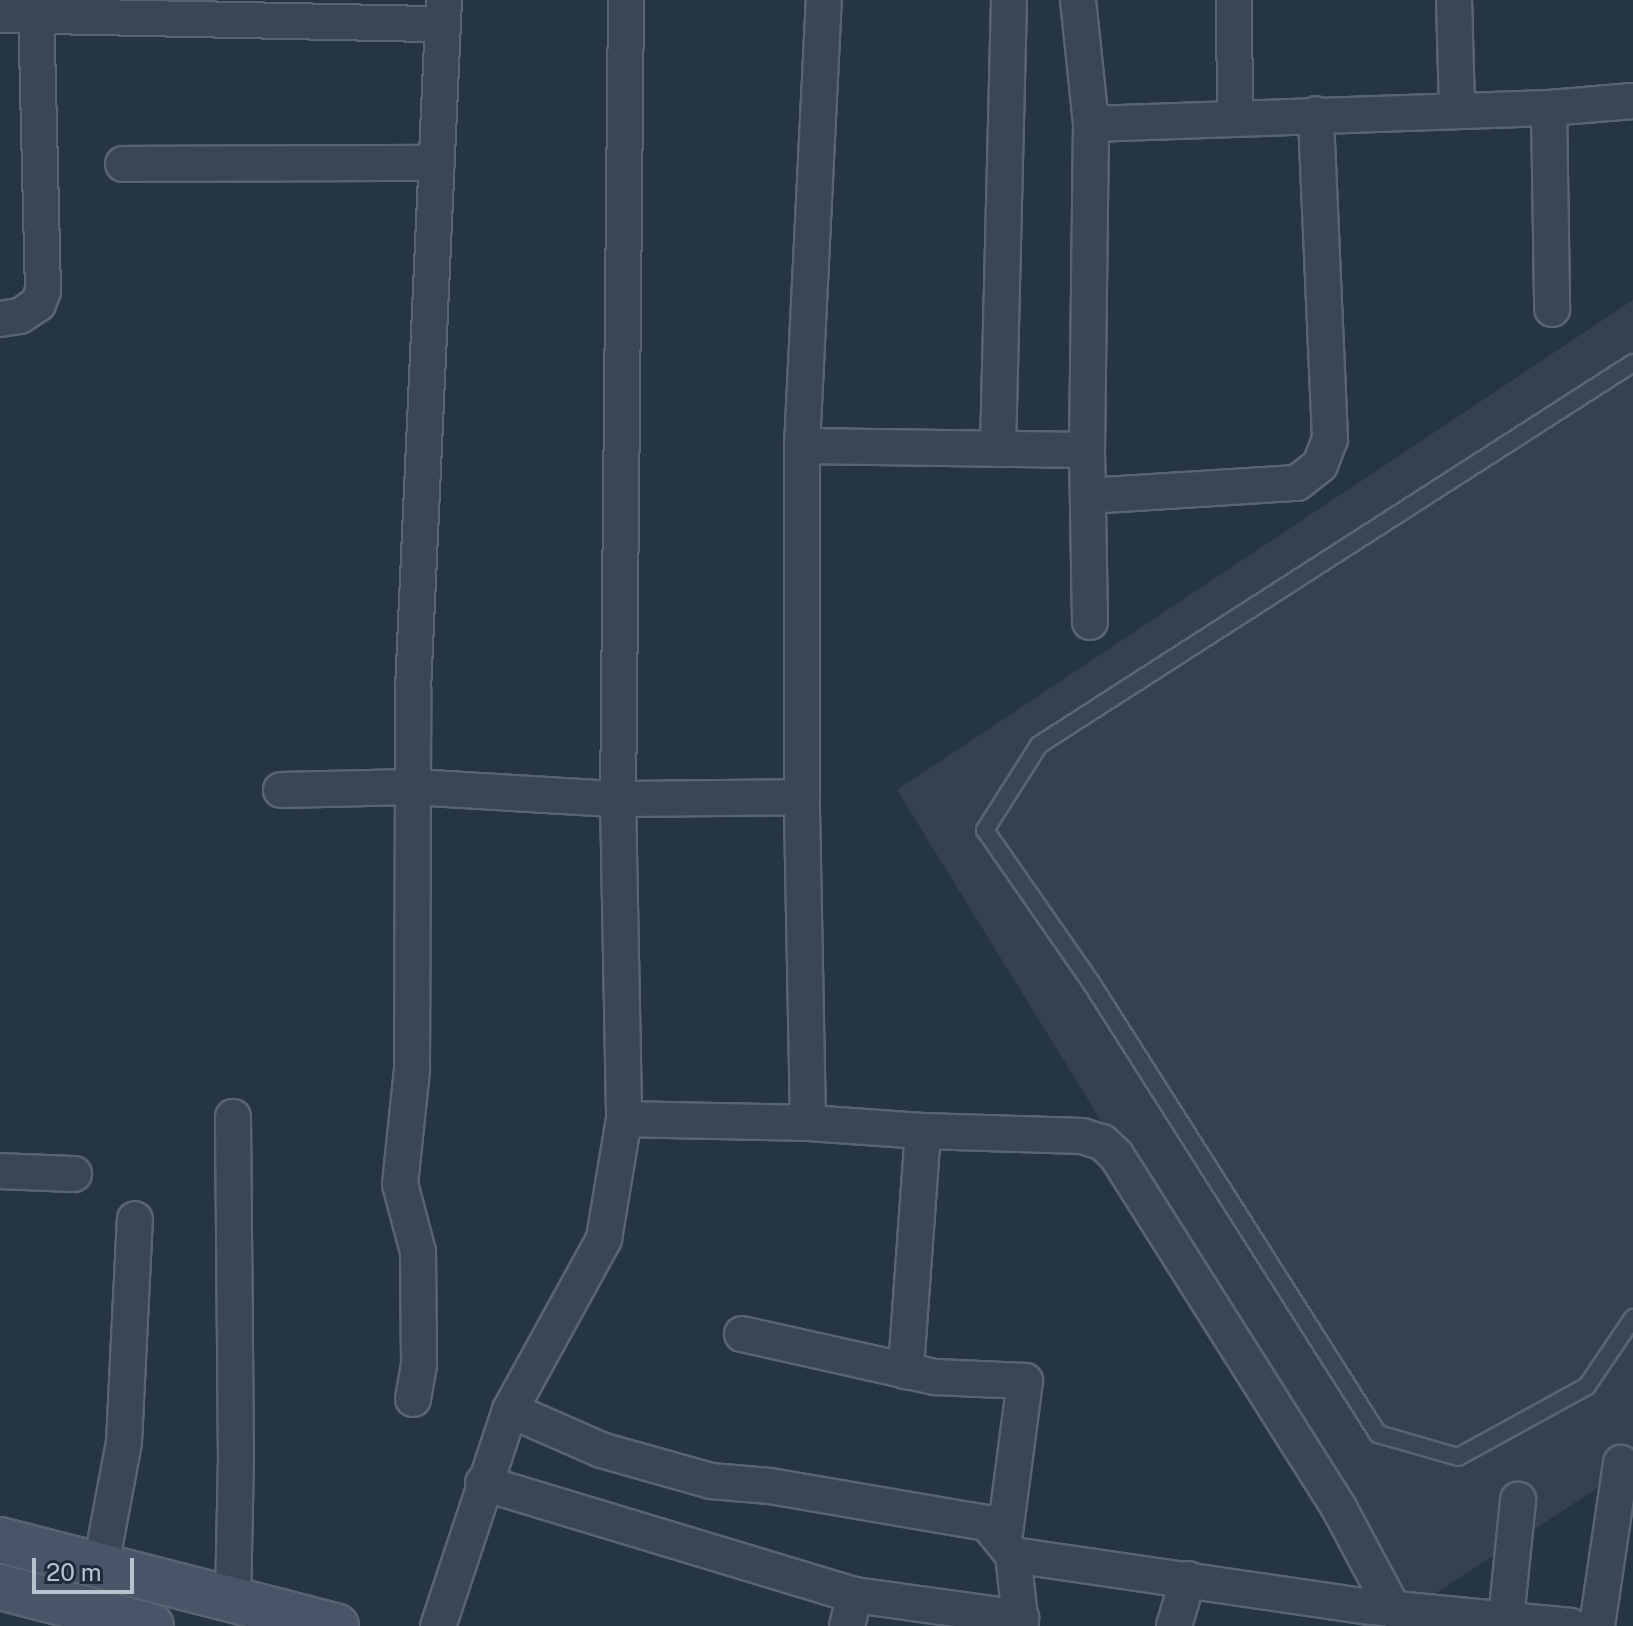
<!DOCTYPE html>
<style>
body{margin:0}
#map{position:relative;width:1633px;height:1626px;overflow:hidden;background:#263546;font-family:"Public Sans",sans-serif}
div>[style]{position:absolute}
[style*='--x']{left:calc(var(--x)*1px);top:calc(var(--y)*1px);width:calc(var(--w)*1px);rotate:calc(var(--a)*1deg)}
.airport>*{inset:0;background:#344153}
.roads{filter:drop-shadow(2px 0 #596473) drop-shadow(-2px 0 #596473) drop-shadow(0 2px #596473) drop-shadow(0 -2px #596473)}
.lane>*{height:16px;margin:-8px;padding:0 8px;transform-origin:8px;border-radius:8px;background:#3a4656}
.street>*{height:34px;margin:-17px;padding:0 17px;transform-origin:17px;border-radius:17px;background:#3a4656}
.secondary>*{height:44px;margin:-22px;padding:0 22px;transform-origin:22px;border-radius:22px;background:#485569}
span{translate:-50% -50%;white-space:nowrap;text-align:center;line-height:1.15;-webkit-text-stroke:7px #1f2b3b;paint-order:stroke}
.scale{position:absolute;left:32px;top:1558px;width:102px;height:36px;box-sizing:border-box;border:4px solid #b8c2cf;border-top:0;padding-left:10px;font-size:24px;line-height:28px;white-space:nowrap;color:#b8c2cf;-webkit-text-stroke:6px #1f2b3b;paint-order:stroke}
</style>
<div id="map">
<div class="airport">
<div style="clip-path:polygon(1633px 300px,1633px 1465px,1405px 1613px,897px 790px)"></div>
</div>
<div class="roads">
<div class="lane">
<div style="--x:1633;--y:363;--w:706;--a:147.26"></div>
<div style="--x:1039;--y:745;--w:101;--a:122.4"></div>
<div style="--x:985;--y:830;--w:188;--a:55.2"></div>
<div style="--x:1092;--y:984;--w:533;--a:57.56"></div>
<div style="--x:1378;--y:1434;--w:83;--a:16"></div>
<div style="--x:1458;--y:1457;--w:147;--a:-28.8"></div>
<div style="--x:1587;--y:1386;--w:82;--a:-55.9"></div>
</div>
<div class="street">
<div style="--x:626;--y:0;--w:799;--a:90.57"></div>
<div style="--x:618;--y:799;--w:184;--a:-0.6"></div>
<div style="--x:1078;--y:0;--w:125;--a:84"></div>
<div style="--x:1091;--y:124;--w:326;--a:90.7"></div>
<div style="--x:1087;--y:450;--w:172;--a:89"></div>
<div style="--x:1234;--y:0;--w:117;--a:89.5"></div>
<div style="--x:1454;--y:0;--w:109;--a:88.4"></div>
<div style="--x:0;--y:15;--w:443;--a:1.2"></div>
<div style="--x:1549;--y:108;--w:201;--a:89.1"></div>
<div style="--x:1091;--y:124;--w:458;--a:-2"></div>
<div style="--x:1549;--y:108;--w:84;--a:-4.8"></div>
<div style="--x:123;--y:164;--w:314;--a:-0.2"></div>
<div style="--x:0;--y:319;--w:20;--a:-9"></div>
<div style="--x:20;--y:316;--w:22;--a:-34"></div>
<div style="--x:38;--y:304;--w:14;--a:-69"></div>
<div style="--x:43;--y:291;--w:291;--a:-91.4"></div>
<div style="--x:802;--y:446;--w:285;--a:0.8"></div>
<div style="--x:998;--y:449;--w:449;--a:-88.6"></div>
<div style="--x:1088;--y:496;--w:209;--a:-3.6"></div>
<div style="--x:1297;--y:483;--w:29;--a:-38"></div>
<div style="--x:1320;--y:465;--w:28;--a:-69"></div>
<div style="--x:1330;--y:439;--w:325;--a:-92.5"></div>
<div style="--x:281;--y:790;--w:132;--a:-1.3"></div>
<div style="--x:413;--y:787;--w:205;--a:3.4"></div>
<div style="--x:618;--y:799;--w:320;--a:88.9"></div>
<div style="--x:624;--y:1119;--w:122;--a:99.5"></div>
<div style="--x:604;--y:1239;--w:195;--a:118.8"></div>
<div style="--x:510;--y:1410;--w:228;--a:108.4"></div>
<div style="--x:233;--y:1117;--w:340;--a:89.5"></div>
<div style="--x:236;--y:1457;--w:142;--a:91.2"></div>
<div style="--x:624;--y:1119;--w:184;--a:1.2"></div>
<div style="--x:808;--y:1123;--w:326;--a:-91.1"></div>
<div style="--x:802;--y:797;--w:351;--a:-90"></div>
<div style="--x:802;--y:446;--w:447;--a:-87.2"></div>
<div style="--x:808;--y:1123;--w:115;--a:4"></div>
<div style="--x:923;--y:1131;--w:241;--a:94.1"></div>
<div style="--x:923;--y:1131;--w:159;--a:1.8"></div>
<div style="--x:1082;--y:1136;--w:21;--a:17"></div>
<div style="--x:1102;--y:1142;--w:19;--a:43"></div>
<div style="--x:1116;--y:1155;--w:415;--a:57.7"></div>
<div style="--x:1338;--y:1506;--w:117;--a:61.9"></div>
<div style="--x:1393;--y:1609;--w:27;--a:39"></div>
<div style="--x:0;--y:1171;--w:74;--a:2.3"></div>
<div style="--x:742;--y:1334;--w:198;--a:12.6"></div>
<div style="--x:935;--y:1377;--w:90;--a:2.5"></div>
<div style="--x:1025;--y:1381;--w:161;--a:97.5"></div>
<div style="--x:413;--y:1399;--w:35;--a:-80"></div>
<div style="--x:419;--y:1365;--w:113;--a:-90.5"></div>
<div style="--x:418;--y:1252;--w:70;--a:-104.8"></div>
<div style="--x:400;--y:1184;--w:116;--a:-84"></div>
<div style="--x:412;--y:1069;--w:379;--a:-89.8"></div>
<div style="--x:413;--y:690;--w:691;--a:-87.43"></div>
<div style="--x:510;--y:1410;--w:99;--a:23.7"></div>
<div style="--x:601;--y:1450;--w:114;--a:15.7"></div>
<div style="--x:711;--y:1481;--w:59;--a:4.8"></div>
<div style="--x:770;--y:1486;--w:220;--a:9.7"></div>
<div style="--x:987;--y:1523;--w:41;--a:50.9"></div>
<div style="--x:1013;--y:1555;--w:71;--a:83.6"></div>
<div style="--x:483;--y:1483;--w:388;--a:16.8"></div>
<div style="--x:855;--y:1595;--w:168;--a:7.9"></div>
<div style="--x:1013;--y:1555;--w:355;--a:8.3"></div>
<div style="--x:1364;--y:1606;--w:208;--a:5.5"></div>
<div style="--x:101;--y:1565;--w:125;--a:-79.4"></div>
<div style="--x:124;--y:1442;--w:223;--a:-87.2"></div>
<div style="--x:1506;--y:1619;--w:120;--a:-84.2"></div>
<div style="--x:847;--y:1626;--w:32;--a:-76"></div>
<div style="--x:1174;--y:1626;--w:49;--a:-73.4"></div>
<div style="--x:1597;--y:1626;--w:165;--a:-81.6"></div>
</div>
<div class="secondary">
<div style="--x:0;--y:1540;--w:347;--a:14.4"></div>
<div style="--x:0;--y:1587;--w:156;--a:14.5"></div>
</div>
</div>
<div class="scale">20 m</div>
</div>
